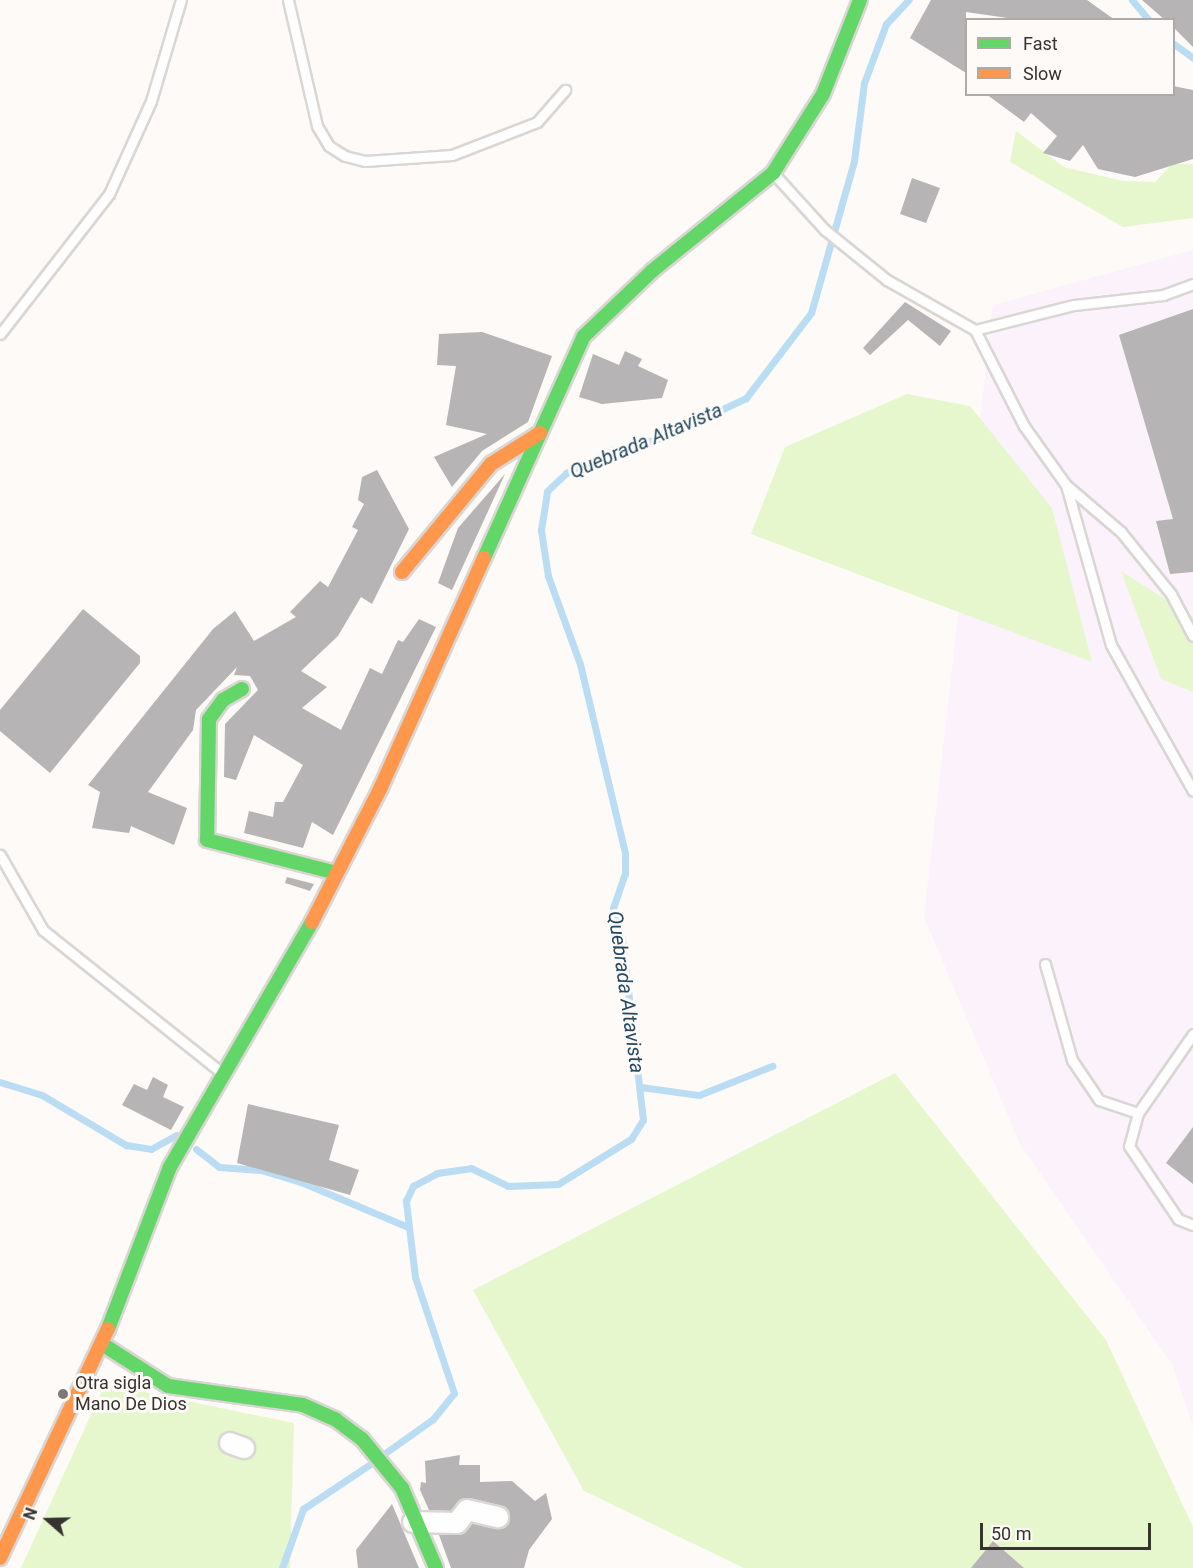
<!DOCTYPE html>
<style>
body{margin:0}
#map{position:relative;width:1193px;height:1568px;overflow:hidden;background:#fdfaf8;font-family:Roboto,sans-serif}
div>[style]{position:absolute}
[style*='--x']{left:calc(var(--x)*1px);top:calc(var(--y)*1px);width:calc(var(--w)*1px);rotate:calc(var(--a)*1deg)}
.industrial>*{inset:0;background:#fcf2fb}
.green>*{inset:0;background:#e6f7cd}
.stream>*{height:7px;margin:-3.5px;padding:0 3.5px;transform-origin:3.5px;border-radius:3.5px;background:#baddf4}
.building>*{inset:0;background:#b6b4b4}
.roads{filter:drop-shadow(2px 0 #d9d6d3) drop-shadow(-2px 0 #d9d6d3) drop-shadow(0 2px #d9d6d3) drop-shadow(0 -2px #d9d6d3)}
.lane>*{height:9px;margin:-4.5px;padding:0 4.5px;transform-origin:4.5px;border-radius:4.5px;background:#fffefe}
.street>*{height:20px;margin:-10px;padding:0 10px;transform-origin:10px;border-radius:10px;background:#fffefe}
.fast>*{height:14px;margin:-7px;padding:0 7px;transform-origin:7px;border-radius:7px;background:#63d668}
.slow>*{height:14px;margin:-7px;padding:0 7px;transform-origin:7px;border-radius:7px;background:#ff974d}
.dots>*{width:16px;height:16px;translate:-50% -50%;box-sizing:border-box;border:3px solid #fefaf7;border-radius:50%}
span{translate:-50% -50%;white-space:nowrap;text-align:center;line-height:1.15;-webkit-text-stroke:6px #fefaf7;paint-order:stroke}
.poi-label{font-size:18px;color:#373330}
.left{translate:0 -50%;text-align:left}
.water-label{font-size:20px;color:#234a61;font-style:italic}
.legend{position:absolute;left:965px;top:18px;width:210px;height:78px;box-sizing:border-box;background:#fefaf7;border:2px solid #aeaaa7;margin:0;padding:8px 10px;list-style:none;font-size:18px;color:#373330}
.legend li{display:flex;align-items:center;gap:12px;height:30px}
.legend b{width:30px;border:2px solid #aeaaa7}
.north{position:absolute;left:18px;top:1490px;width:60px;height:60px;-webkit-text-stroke:4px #fefaf7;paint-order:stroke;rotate:290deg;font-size:16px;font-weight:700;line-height:24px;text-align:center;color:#373330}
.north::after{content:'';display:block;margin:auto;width:21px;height:27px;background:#373330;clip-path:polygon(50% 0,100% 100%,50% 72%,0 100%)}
.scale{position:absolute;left:980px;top:1523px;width:171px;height:27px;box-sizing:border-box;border:3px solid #373330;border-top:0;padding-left:8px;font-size:18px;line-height:21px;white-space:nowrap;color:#373330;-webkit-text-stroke:4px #fefaf7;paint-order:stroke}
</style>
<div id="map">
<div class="industrial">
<div style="clip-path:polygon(1193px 250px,1193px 1426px,1173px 1366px,1020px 1144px,924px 917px,993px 305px)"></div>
</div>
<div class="green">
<div style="clip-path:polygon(1016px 131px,1064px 167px,1123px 181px,1155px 182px,1172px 164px,1193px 164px,1193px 218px,1123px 227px,1010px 162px)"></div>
<div style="clip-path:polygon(907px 394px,970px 406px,1052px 508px,1092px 662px,751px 534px,785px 447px)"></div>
<div style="clip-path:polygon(1121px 571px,1193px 617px,1193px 692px,1161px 679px)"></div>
<div style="clip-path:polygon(895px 1073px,1106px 1340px,1193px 1527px,1193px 1568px,744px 1568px,584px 1491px,473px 1290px)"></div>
<div style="clip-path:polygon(105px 1384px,294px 1423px,290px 1568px,21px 1568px)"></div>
</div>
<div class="stream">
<div style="--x:1132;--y:0;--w:26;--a:50"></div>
<div style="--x:1174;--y:44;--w:24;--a:36"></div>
<div style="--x:0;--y:1082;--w:44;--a:17.2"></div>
<div style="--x:42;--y:1095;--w:98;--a:30.8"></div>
<div style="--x:126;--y:1145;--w:25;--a:9"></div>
<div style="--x:151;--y:1149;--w:29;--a:-29"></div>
<div style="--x:641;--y:1087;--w:59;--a:7.9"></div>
<div style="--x:699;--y:1095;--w:79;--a:-21.7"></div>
<div style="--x:196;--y:1149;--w:29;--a:38"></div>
<div style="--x:219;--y:1167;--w:42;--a:4.1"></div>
<div style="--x:261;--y:1170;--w:42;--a:16.7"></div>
<div style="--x:301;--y:1182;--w:116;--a:22.8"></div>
<div style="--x:381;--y:1456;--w:64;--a:-35.4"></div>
<div style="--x:433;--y:1419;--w:33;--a:-51"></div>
<div style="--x:454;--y:1393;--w:122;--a:-108.6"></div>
<div style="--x:415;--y:1277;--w:77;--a:-96.8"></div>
<div style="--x:406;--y:1201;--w:17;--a:-65"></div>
<div style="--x:413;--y:1186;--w:27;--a:-28"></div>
<div style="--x:437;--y:1173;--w:34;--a:-8"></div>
<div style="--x:471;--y:1168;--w:41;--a:25.9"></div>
<div style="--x:508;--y:1186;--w:50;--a:-2.3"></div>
<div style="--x:558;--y:1184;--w:86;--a:-31.7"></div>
<div style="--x:631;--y:1139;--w:22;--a:-58"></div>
<div style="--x:643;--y:1120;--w:182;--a:-96.6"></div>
<div style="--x:622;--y:939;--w:32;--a:-106"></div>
<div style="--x:613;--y:908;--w:36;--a:-71"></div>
<div style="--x:625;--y:874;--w:21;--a:-90"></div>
<div style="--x:625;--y:853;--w:194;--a:-103.4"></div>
<div style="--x:580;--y:664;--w:94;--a:-110"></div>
<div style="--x:548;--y:576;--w:47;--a:-98.7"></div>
<div style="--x:541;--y:530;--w:39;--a:-81"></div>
<div style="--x:547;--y:491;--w:26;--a:-43"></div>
<div style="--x:566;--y:473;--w:52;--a:-26.1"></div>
<div style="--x:613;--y:450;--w:49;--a:-14"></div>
<div style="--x:661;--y:438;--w:94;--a:-25.2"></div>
<div style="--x:746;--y:398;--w:107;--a:-52.6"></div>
<div style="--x:811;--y:313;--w:158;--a:-74.2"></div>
<div style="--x:854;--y:161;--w:79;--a:-82.7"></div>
<div style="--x:864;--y:83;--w:63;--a:-69.6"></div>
<div style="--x:886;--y:24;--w:33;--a:-47"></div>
<div style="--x:282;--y:1568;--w:63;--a:-70.4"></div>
<div style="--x:303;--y:1509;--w:83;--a:-33.7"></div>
</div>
<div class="building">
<div style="clip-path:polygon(931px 0,1087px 0,1115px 20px,1022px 20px,966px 12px,966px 73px,910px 38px)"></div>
<div style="clip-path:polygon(1142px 0,1193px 0,1193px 47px,1173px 27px,1173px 20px,1165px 20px)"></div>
<div style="clip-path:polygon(1173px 86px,1193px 90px,1193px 159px,1135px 177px,1098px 169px,1083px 145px,1070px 161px,1043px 153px,1057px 136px,1031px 113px,1024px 122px,986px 94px,1173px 94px)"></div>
<div style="clip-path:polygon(912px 178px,940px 188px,926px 223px,900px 214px)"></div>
<div style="clip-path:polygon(905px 302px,951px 331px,940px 346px,908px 320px,870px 355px,863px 348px)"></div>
<div style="clip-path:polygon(1193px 309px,1193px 572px,1170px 574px,1156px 521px,1173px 519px,1119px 335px)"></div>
<div style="clip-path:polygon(482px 332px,552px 356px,528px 422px,482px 451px,452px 487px,434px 457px,487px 434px,446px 425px,456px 366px,437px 365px,439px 334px)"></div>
<div style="clip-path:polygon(625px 351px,642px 359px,638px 366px,668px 380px,662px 398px,602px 404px,579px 397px,593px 354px,619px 365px)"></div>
<div style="clip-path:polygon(377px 470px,409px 529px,372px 604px,361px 597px,338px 636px,301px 671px,327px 687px,302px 708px,341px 730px,370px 668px,382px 674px,398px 640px,403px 642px,419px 619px,436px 627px,333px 835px,312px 822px,303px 848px,244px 833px,249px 811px,273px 817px,275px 802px,283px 802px,303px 765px,254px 735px,236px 780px,224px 777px,225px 724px,258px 690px,250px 676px,234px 675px,237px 667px,196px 710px,193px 730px,148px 792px,187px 808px,174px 845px,131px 826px,129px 833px,92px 828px,100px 792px,88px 785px,213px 629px,235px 611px,254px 641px,296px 617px,290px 612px,320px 581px,328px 587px,358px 530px,352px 527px,364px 504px,358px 500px,362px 477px)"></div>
<div style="clip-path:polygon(505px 474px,452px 590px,438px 583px,458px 528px)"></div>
<div style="clip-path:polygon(83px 609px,140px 656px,140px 663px,50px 773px,0 731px,0 710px)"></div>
<div style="clip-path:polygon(287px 877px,314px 884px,310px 891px,285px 883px)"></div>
<div style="clip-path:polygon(153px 1077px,168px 1085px,163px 1097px,184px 1107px,171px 1130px,122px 1105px,134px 1084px,147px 1090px)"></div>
<div style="clip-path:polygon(248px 1104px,339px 1125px,329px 1160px,359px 1170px,350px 1195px,237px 1163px)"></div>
<div style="clip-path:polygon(1193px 1127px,1193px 1184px,1166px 1163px)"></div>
<div style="clip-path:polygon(460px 1455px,459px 1465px,480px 1465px,480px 1482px,512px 1481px,535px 1501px,546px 1493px,552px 1519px,529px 1550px,524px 1568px,451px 1568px,439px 1535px,462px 1534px,472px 1523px,501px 1529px,510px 1519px,501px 1506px,470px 1498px,451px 1511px,429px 1510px,420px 1490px,421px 1482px,426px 1483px,425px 1461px)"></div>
<div style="clip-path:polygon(392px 1504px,419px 1568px,358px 1568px,356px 1550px)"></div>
<div style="clip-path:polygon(993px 1541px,1024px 1568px,971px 1568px)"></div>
</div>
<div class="roads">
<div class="lane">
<div style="--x:288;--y:0;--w:129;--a:77"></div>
<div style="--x:317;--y:126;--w:23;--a:59"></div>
<div style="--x:329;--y:146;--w:19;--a:32"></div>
<div style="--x:345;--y:156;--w:21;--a:14"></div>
<div style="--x:365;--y:161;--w:87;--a:-3.9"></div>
<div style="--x:452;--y:155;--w:91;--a:-21.2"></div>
<div style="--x:537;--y:122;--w:43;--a:-48.8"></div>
<div style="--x:774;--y:174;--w:76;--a:47.7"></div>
<div style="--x:825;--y:230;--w:80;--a:38.9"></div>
<div style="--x:887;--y:280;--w:101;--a:29.6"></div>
<div style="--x:975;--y:330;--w:108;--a:63"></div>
<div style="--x:1024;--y:426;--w:72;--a:54.6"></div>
<div style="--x:1066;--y:485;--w:72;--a:40.5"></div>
<div style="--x:1121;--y:532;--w:80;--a:51.1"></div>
<div style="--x:1171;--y:594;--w:47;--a:62.4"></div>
<div style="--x:975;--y:330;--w:102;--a:-14.2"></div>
<div style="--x:1074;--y:305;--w:90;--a:-6.4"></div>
<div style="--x:1163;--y:295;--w:32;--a:-20"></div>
<div style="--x:0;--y:334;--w:177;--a:-52.1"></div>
<div style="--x:109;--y:194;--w:102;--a:-65.7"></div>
<div style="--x:151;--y:101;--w:105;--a:-73.5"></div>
<div style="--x:1066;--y:485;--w:166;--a:74.3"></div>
<div style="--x:1111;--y:645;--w:167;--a:60.7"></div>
<div style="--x:0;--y:855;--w:86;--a:60.2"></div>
<div style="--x:43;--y:930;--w:229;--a:38.6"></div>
<div style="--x:1045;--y:964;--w:100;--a:74.3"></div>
<div style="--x:1072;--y:1060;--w:48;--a:56"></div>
<div style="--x:1099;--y:1100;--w:41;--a:18.4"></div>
<div style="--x:1193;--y:1034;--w:96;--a:124.8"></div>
<div style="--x:1138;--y:1113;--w:34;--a:105"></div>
<div style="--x:1129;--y:1146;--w:88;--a:56.1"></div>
<div style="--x:1178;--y:1219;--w:16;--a:22"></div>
</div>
<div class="street">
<div style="--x:230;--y:1443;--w:15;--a:20"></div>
<div style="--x:413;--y:1522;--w:44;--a:1.3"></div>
<div style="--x:457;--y:1523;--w:16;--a:-52"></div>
<div style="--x:467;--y:1510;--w:32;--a:13"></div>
</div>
<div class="fast">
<div style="--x:484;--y:558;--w:243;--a:-65.8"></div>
<div style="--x:584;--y:336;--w:94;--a:-43.7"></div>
<div style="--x:652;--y:271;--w:156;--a:-39"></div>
<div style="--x:773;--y:173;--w:93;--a:-57.7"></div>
<div style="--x:823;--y:94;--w:101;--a:-68.5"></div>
<div style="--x:242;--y:689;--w:22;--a:150"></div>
<div style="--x:223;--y:700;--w:24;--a:126"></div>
<div style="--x:209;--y:719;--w:121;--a:90.9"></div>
<div style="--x:207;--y:840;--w:133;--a:14.3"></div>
<div style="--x:108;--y:1329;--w:173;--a:-69.1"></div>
<div style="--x:170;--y:1167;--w:283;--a:-59.9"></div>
<div style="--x:102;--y:1344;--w:78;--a:32.5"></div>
<div style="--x:168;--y:1386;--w:136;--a:8"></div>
<div style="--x:303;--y:1405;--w:35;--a:24"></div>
<div style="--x:335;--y:1419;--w:34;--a:37"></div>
<div style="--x:362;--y:1439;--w:63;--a:50.8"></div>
<div style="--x:402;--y:1488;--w:87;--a:67"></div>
</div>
<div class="slow">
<div style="--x:402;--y:572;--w:140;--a:-50.5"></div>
<div style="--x:491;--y:464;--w:58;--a:-32.3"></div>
<div style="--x:312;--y:922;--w:152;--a:-62.9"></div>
<div style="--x:381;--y:787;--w:251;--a:-65.8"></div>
<div style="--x:0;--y:1558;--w:253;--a:-64.8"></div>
</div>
</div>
<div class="dots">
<div style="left:63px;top:1394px;background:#7c7976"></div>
</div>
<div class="poi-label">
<span class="left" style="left:75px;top:1394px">Otra sigla<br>Mano De Dios</span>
</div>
<div class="water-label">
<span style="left:646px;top:441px;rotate:-23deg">Quebrada Altavista</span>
<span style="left:626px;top:992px;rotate:82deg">Quebrada Altavista</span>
</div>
<ul class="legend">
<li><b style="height:8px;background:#63d668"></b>Fast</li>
<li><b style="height:8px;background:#ff974d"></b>Slow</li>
</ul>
<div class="north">N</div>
<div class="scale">50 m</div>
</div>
